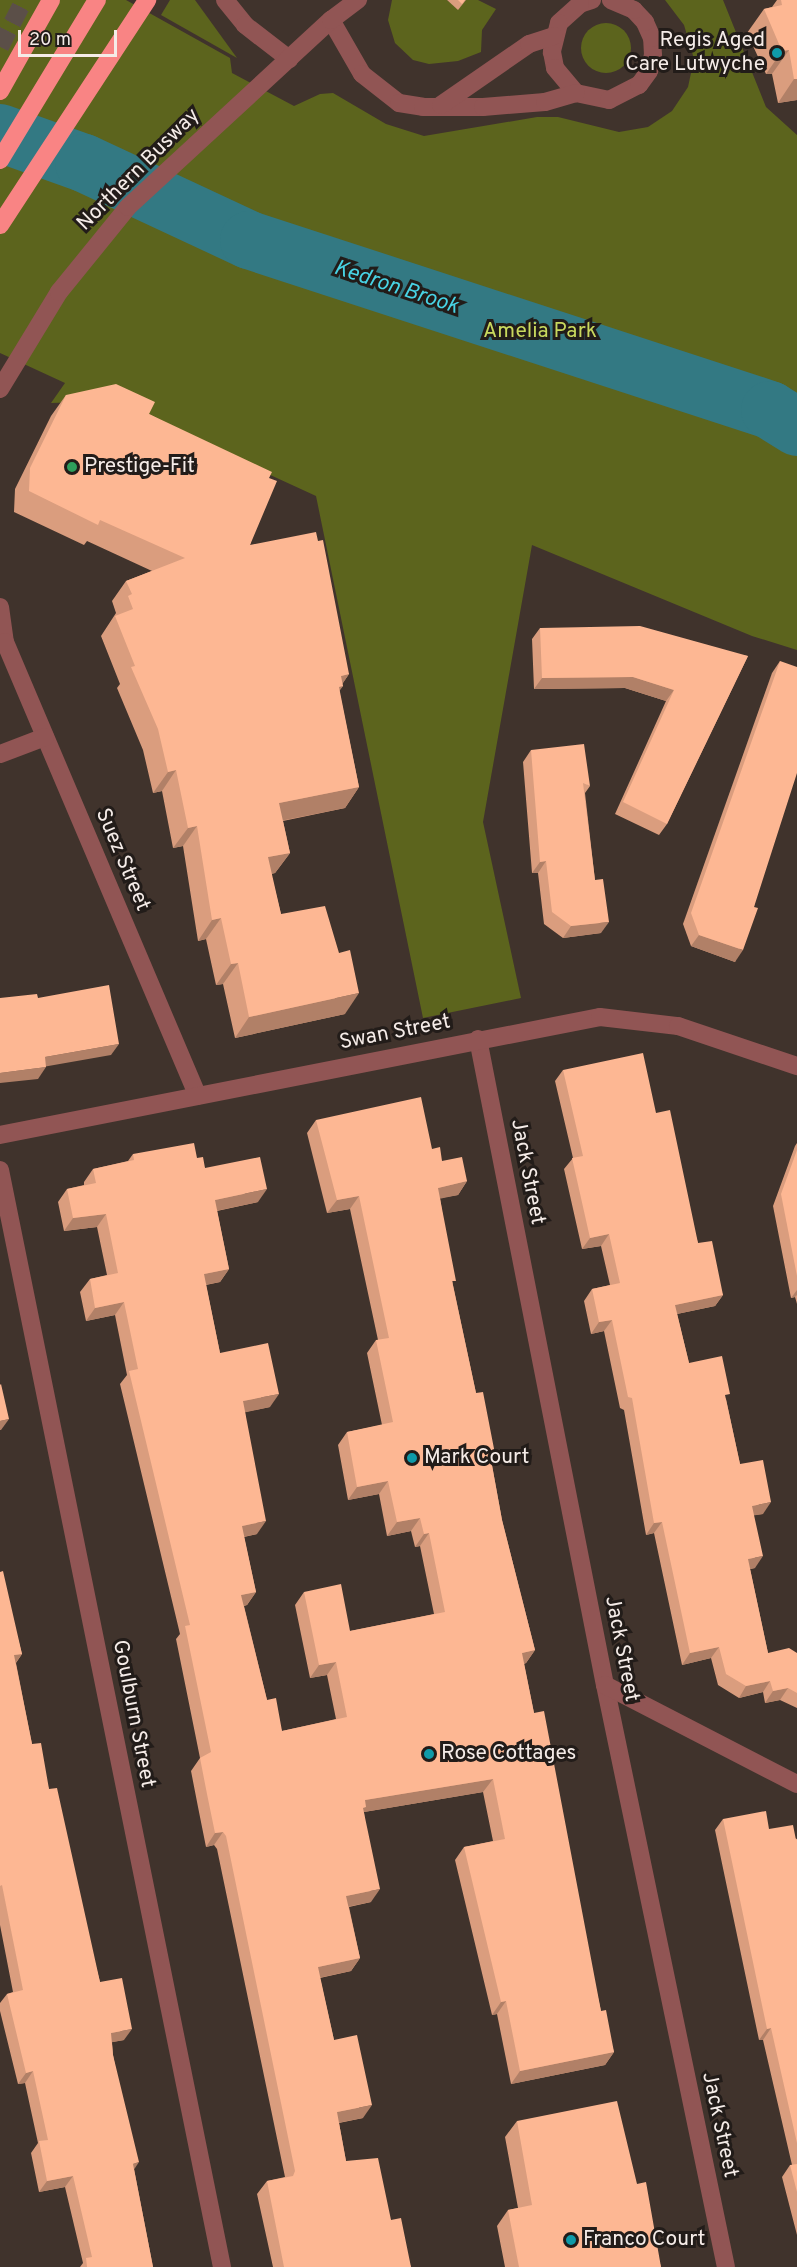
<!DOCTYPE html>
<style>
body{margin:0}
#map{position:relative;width:797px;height:2267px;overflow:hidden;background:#40332c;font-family:Overpass,sans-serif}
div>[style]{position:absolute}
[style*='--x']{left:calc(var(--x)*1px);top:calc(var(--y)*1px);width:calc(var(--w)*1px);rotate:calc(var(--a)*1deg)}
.green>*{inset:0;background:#5c641d}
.round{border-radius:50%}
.river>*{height:58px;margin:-29px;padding:0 29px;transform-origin:29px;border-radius:29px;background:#337983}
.highway-tunnel>*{height:18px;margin-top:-9px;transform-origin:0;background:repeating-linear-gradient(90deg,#5b4f48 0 18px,transparent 0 27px)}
.minor>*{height:18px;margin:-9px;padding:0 9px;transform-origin:9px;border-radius:9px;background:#915554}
.highway>*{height:18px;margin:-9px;padding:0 9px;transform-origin:9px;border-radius:9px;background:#f98484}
.wall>*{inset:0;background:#da9d7e}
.shaded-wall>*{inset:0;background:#b18067}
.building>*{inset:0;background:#fdb793}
.dots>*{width:16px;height:16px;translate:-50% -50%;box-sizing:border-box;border:3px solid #221c19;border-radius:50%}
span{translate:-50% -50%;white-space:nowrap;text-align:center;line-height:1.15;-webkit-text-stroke:6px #221c19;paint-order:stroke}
.poi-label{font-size:21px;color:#f5ece8}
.right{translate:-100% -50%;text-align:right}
.left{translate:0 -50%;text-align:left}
.street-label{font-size:21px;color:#f5ece8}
.park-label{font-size:21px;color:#c9d95e}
.water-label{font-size:22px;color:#48d3e5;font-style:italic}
.scale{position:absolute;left:18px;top:30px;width:99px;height:27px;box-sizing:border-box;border:3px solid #f5ece8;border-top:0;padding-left:8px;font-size:18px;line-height:21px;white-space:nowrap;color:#f5ece8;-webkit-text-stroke:4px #221c19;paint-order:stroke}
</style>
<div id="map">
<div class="green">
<div style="clip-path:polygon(0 0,126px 0,230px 58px,232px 73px,294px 106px,320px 94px,333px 93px,386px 124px,424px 136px,537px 117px,558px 117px,619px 132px,648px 127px,672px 111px,688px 87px,694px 59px,684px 25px,665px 0,723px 0,766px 107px,797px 135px,797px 650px,752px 636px,532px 545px,483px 822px,521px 998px,423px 1018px,316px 496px,109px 401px,51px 403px,65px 383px,0 353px)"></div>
<div style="clip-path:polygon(170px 0,195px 0,237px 58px,161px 15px)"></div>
<div style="clip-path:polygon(392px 0,447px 0,458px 9px,466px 0,478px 0,496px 9px,482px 30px,481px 52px,458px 61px,429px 64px,413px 60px,395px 43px,388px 20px)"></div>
<div class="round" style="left:581px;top:23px;width:50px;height:50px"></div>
</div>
<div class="river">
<div style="--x:0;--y:133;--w:89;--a:19.7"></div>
<div style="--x:84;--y:163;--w:182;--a:25"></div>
<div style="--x:249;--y:240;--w:548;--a:18.07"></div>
<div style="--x:770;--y:410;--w:32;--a:32"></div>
</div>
<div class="highway-tunnel">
<div style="--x:0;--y:47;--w:53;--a:-62.9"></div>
</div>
<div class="minor">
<div style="--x:225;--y:0;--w:32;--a:51"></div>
<div style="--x:245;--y:25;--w:56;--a:37.7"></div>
<div style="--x:592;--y:0;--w:13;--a:162"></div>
<div style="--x:580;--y:4;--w:28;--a:138"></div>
<div style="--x:559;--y:23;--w:30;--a:104"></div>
<div style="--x:552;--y:52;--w:16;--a:79"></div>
<div style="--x:555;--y:68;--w:33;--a:50"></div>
<div style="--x:576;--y:93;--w:34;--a:12"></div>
<div style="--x:609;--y:100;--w:34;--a:-27"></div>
<div style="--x:639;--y:85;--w:17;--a:-54"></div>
<div style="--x:649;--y:71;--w:16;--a:-76"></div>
<div style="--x:653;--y:55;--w:17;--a:-93"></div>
<div style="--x:652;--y:38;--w:17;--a:-114"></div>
<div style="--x:645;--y:22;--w:16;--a:-133"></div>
<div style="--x:634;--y:10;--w:25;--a:-157"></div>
<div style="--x:331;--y:20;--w:62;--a:60.1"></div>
<div style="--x:362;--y:74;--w:47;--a:38.1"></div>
<div style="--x:399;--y:103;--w:24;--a:9"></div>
<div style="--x:423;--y:107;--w:60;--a:0"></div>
<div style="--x:483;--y:107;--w:62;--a:-4.6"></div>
<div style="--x:545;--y:102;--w:32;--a:-16"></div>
<div style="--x:441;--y:105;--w:107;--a:-34.7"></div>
<div style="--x:529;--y:44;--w:26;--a:-18"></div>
<div style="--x:0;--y:389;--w:114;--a:-58.7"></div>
<div style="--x:59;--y:292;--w:109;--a:-50.9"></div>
<div style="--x:128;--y:207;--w:276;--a:-42.7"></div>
<div style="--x:331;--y:20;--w:34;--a:-37"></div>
<div style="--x:0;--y:607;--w:35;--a:82"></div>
<div style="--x:5;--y:642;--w:493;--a:67"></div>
<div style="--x:0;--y:754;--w:48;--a:-20.7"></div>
<div style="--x:478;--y:1039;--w:658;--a:78.88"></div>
<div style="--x:605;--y:1685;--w:594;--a:78.26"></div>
<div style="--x:0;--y:1135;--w:611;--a:-11.13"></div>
<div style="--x:600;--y:1017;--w:79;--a:6.6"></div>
<div style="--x:678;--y:1026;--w:126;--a:18.6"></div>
<div style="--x:0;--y:1170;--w:1119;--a:78.56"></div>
<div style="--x:605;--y:1685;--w:216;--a:27.3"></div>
</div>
<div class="highway">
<div style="--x:0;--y:91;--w:104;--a:-60.7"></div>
<div style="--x:0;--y:160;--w:187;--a:-58.8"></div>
<div style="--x:0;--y:225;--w:269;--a:-56.8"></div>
</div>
<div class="wall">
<div style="clip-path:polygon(447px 0,466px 0,458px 10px)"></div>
<div style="clip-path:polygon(777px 0,797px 0,797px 100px,778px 103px,772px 74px,766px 74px,747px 33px,764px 9px,772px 7px)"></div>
<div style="clip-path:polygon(66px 395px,149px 414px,269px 478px,250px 545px,349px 674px,342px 684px,343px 686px,339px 690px,359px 787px,345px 808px,283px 821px,290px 853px,275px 873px,271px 874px,281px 914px,345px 1014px,235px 1038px,223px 984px,216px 985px,206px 939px,198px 941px,183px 846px,173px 848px,162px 791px,153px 793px,143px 750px,117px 688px,120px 684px,101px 636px,116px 613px,112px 601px,126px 581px,152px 571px,87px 541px,84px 545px,14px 512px,15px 489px,51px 416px)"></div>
<div style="clip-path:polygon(540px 628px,748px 656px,667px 824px,659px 835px,615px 814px,666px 701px,625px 688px,534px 689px,532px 639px)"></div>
<div style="clip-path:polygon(780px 661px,754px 907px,735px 962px,691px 946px,683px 924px,772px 673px)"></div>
<div style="clip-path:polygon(531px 750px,590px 786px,585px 793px,601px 933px,563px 938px,544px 924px,538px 873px,532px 873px,523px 762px)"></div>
<div style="clip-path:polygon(563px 1070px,656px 1113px,698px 1243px,723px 1295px,715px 1306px,677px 1314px,689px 1363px,726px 1399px,740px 1464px,763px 1514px,754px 1515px,755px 1568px,750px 1569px,768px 1653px,797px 1653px,797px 1708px,780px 1700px,765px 1703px,763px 1692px,739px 1698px,718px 1685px,711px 1658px,682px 1665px,654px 1533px,646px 1535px,624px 1410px,620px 1408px,604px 1331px,591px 1334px,584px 1301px,592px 1289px,610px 1285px,601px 1246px,582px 1249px,564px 1169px,573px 1158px,555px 1081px)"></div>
<div style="clip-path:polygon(316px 1120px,432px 1149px,442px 1161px,467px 1181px,458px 1195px,440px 1198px,453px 1285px,476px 1393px,496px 1459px,492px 1465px,502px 1520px,535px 1650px,526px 1663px,524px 1664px,534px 1713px,601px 2011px,614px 2052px,605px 2065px,511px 2084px,497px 2014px,492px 2015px,455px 1860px,464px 1847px,493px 1841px,483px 1792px,364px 1812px,371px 1902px,349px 1907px,360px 1958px,351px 1971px,320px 1978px,334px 2040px,363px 2118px,339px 2123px,346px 2161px,391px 2220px,411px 2267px,273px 2267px,257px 2194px,267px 2181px,285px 2177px,217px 1849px,214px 1845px,206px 1847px,198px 1807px,191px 1771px,200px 1758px,176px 1639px,180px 1634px,120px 1384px,127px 1375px,115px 1315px,86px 1321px,80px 1292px,90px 1279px,107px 1275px,97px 1227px,64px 1231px,58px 1202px,67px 1189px,84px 1185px,84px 1182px,93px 1169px,128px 1161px,133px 1154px,197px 1158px,205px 1168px,258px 1202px,217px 1211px,229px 1269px,220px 1282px,206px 1285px,220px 1353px,270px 1407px,245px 1412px,257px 1534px,244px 1537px,256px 1592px,247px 1605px,244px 1606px,267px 1700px,282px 1731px,336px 1719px,327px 1675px,310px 1678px,295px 1605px,304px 1592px,350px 1631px,434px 1614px,420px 1546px,415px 1547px,411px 1531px,387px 1536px,379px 1494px,348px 1500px,338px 1445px,347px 1432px,382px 1425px,367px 1353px,376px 1340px,378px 1340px,350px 1209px,327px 1213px,307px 1133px)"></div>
<div style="clip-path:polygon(797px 1143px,797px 1304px,795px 1297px,791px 1298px,773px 1206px,795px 1146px)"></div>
<div style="clip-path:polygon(0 1572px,22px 1654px,16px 1663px,32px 1744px,49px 1789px,100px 1982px,124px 2040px,112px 2042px,113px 2055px,134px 2169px,153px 2267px,80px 2267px,83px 2263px,65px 2187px,39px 2192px,31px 2153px,38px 2143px,25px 2083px,18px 2084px,0 2011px,0 2003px,7px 1994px,13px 1992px,0 1925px)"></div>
<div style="clip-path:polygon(723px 1819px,769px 1829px,797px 1839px,797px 2235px,782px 2177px,790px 2165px,792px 2165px,763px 2040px,759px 2040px,715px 1830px)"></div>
<div style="clip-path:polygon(517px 2121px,637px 2184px,661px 2267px,505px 2267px,497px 2226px,508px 2210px,518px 2208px,505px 2137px)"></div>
</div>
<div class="shaded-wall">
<div style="clip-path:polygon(789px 50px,772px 74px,766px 74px,782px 51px)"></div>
<div style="clip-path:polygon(794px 79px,797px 79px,797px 100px,778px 103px)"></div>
<div style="clip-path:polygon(349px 674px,341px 686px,343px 686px,328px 707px,341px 676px)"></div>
<div style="clip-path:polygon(633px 677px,674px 690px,666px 701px,625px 688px,534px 689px,542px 678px)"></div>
<div style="clip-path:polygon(176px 770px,162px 791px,153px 793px,168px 772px)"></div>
<div style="clip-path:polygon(359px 787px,345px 808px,265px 824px,279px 803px)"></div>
<div style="clip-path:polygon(197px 826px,183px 846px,173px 848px,188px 828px)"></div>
<div style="clip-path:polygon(290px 853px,275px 873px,253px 878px,268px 857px)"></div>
<div style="clip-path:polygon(546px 861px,538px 873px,532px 873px,540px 862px)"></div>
<div style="clip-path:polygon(221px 918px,206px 939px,198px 941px,212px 920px)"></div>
<div style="clip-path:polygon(609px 922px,601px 933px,563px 938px,571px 926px)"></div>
<div style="clip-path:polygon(699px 935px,743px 950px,735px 962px,691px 946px)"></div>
<div style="clip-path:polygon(238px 963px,223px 984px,216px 985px,231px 964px)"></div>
<div style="clip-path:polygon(359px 993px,345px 1014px,235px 1038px,249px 1017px)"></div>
<div style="clip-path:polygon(119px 1044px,111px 1055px,37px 1068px,45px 1057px)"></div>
<div style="clip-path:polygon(46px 1067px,38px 1079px,0 1083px,0 1073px)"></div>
<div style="clip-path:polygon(467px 1181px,458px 1195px,429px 1201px,438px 1188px)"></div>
<div style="clip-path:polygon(267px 1189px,258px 1202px,206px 1213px,215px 1200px)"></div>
<div style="clip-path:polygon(359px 1196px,350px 1209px,327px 1213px,337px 1200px)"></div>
<div style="clip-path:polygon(106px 1214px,97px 1227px,64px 1231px,73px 1218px)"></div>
<div style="clip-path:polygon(609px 1234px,601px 1246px,582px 1249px,590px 1238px)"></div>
<div style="clip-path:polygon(229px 1269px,220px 1282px,194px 1287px,204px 1274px)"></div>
<div style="clip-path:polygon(797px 1290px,797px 1295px,795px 1297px,791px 1298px)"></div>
<div style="clip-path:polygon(723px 1295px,715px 1306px,667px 1316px,675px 1305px)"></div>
<div style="clip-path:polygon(124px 1302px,115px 1315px,86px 1321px,95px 1308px)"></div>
<div style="clip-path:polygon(612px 1320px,604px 1331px,591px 1334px,599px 1322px)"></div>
<div style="clip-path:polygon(279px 1394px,270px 1407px,233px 1415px,243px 1401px)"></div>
<div style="clip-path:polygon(9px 1419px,1px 1430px,0 1430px,0 1421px)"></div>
<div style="clip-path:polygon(388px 1481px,379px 1494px,348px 1500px,357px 1487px)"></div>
<div style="clip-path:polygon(771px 1502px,763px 1514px,744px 1517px,752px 1506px)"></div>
<div style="clip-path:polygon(420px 1518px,411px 1531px,387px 1536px,397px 1522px)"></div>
<div style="clip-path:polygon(266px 1521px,257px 1534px,233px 1539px,242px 1526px)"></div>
<div style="clip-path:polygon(662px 1522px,654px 1533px,646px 1535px,654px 1523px)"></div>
<div style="clip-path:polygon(429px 1533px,420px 1546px,415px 1547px,424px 1534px)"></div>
<div style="clip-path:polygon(763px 1556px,755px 1568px,740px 1571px,748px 1559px)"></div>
<div style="clip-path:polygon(256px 1592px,247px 1605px,232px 1608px,241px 1595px)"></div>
<div style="clip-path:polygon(719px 1647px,711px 1658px,682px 1665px,690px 1653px)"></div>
<div style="clip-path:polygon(535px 1650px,526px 1663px,513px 1666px,522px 1653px)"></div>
<div style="clip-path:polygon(22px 1654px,14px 1665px,14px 1655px)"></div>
<div style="clip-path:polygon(336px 1662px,327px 1675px,310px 1678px,319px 1665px)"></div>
<div style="clip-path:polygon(770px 1681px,763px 1692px,739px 1698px,746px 1686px)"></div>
<div style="clip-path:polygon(788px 1688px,780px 1700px,765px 1703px,773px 1691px)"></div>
<div style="clip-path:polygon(493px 1779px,483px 1792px,364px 1812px,357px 1821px,365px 1800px)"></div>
<div style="clip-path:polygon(223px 1832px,214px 1845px,206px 1847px,215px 1833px)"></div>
<div style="clip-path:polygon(380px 1889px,371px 1902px,337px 1909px,346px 1896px)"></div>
<div style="clip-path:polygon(360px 1958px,351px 1971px,309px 1980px,318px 1967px)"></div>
<div style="clip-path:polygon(506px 2001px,497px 2014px,492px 2015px,501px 2002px)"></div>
<div style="clip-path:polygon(771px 2028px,763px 2040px,759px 2040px,767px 2029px)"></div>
<div style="clip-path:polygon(132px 2029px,124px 2040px,103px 2044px,111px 2033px)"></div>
<div style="clip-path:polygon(614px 2052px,605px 2065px,511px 2084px,520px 2071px)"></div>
<div style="clip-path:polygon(33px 2071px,25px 2083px,18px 2084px,26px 2073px)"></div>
<div style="clip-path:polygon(372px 2105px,363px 2118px,327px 2125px,337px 2112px)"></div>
<div style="clip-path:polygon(139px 2162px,131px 2174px,133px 2164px)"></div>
<div style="clip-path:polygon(73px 2176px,65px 2187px,39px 2192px,47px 2181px)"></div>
</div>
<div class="building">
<div style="clip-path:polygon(458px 0,465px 0,462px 4px)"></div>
<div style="clip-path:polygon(781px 0,797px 0,797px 79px,794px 79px,789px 50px,782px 51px,764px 9px,782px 5px)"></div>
<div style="clip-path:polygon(116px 384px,155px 402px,149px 414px,272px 472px,269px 478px,277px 481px,250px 545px,316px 532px,318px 541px,323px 540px,349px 674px,341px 676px,343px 686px,339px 687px,359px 787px,279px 803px,290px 853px,268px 857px,281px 914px,325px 906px,339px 953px,350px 950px,359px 993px,249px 1017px,238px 963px,231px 964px,221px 918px,212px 920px,197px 826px,188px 828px,176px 770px,168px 772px,158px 729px,131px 667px,135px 666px,115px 616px,133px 609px,128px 596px,132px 594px,126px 581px,185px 558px,100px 520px,98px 525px,29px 491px,30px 468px,66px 395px)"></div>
<div style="clip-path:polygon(640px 626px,748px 656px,667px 824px,623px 802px,674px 690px,633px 677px,542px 678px,540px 628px)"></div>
<div style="clip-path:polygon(780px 661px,797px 667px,797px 773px,754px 907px,758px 908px,743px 950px,699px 935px,691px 913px)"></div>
<div style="clip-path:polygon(584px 744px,590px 786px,583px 783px,595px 880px,603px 879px,609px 922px,571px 926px,552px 912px,546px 861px,540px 862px,531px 750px)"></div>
<div style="clip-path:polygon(109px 985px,119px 1044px,45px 1057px,46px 1067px,0 1073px,0 998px,37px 994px,38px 998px)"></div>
<div style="clip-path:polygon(643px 1053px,656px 1113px,670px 1110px,698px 1243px,712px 1241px,723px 1295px,675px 1305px,689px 1363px,722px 1356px,730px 1394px,725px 1395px,740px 1464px,763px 1460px,771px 1502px,752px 1506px,763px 1556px,748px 1559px,768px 1653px,789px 1648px,797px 1653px,797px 1693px,788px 1688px,773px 1691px,770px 1681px,746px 1686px,726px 1674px,719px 1647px,690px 1653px,662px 1522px,654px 1523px,632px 1398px,628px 1397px,612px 1320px,599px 1322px,592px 1289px,620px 1283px,609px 1234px,590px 1238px,572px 1158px,583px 1156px,563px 1070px)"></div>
<div style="clip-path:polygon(421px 1097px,432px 1149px,440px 1147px,442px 1161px,462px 1157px,467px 1181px,438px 1188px,456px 1281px,452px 1281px,476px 1393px,483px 1392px,496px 1459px,491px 1460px,502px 1520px,535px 1650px,522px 1653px,534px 1713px,544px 1711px,601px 2011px,606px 2010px,614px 2052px,520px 2071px,506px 2001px,501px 2002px,464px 1847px,505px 1839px,493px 1779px,365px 1800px,366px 1807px,363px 1808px,380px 1889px,346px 1896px,360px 1958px,318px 1967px,334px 2040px,357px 2035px,372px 2105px,337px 2112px,346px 2161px,378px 2158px,391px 2220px,401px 2218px,411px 2267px,284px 2267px,267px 2181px,293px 2176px,295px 2171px,226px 1836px,223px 1832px,215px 1833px,207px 1794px,200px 1758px,211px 1752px,185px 1626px,190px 1625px,129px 1371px,138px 1369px,124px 1302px,95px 1308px,90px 1279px,118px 1273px,106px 1214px,73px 1218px,67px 1189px,96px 1183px,93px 1169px,134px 1160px,133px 1154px,194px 1143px,197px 1158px,203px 1157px,205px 1168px,260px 1157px,267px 1189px,215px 1200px,229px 1269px,204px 1274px,220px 1353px,268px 1343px,279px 1394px,243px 1401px,266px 1521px,242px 1526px,256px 1592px,241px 1595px,267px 1700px,276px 1698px,282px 1731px,347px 1717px,336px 1662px,319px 1665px,304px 1592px,341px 1584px,350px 1631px,445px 1612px,429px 1533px,424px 1534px,420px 1518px,397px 1522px,388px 1481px,357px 1487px,347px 1432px,393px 1422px,376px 1340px,389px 1338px,359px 1196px,337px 1200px,316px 1120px)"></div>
<div style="clip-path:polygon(797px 1150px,797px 1276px,781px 1194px)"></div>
<div style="clip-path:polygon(1px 1384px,9px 1419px,0 1421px,0 1385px)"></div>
<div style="clip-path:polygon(3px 1571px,22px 1654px,14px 1655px,32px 1744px,41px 1743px,49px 1789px,57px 1788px,100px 1982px,122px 1978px,132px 2029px,111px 2033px,113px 2055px,139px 2162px,133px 2164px,153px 2267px,87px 2267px,86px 2258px,92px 2257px,73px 2176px,47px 2181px,39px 2141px,48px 2140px,33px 2071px,26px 2073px,7px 1994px,23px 1990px,2px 1885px,0 1886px,0 1572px)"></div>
<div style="clip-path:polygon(766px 1811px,769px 1829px,793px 1825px,796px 1840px,797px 1839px,797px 2143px,771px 2028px,767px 2029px,723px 1819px)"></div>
<div style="clip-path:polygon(617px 2101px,637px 2184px,646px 2182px,661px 2267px,519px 2267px,508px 2210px,532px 2205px,517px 2121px)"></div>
<div style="clip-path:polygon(797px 2164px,797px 2192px,790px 2165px)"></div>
</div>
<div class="dots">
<div style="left:777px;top:53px;background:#0f9aa8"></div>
<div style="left:72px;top:467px;background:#2e9e5b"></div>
<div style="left:412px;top:1458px;background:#0f9aa8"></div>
<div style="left:429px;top:1754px;background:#0f9aa8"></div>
<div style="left:571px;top:2240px;background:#0f9aa8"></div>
</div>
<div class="poi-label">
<span class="right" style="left:765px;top:53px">Regis Aged<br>Care Lutwyche</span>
<span class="left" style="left:84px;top:467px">Prestige-Fit</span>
<span class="left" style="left:424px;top:1458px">Mark Court</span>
<span class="left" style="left:441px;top:1754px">Rose Cottages</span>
<span class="left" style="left:583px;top:2240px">Franco Court</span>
</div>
<div class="street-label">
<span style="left:139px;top:170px;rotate:-45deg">Northern Busway</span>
<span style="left:122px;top:860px;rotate:67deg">Suez Street</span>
<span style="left:395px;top:1033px;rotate:-11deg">Swan Street</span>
<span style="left:527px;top:1172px;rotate:79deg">Jack Street</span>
<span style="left:621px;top:1649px;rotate:79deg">Jack Street</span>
<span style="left:133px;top:1714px;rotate:79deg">Goulburn Street</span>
<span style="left:719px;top:2125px;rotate:78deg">Jack Street</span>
</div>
<div class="park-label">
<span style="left:540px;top:332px">Amelia Park</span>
</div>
<div class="water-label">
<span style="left:396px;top:288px;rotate:18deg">Kedron Brook</span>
</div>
<div class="scale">20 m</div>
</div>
